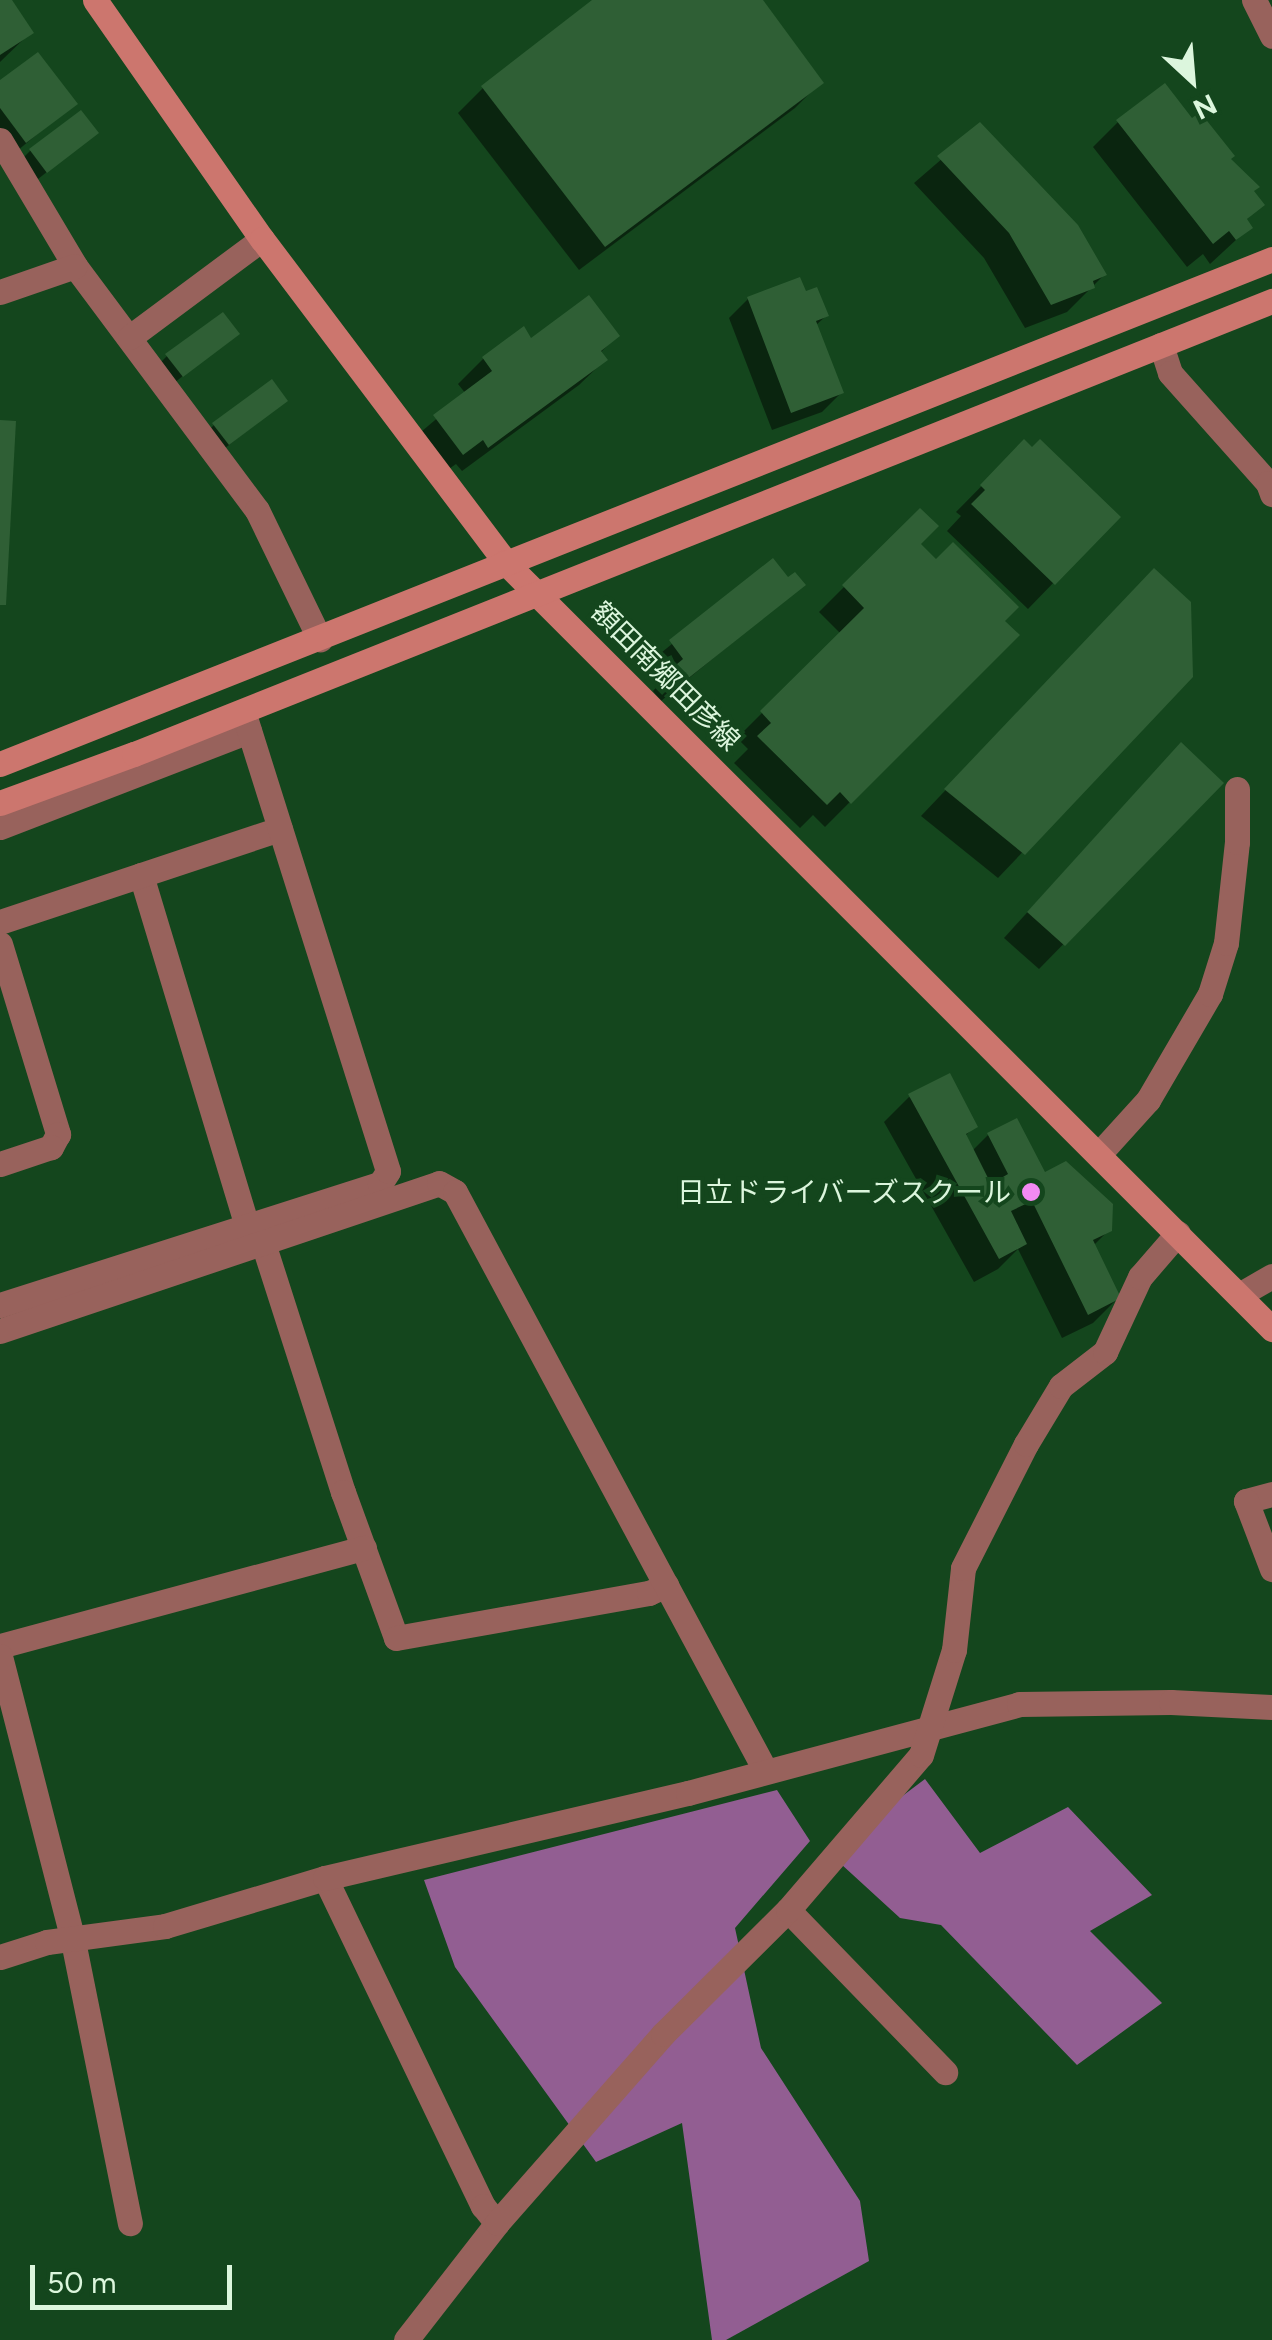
<!DOCTYPE html>
<meta charset="utf-8">
<style>
body{margin:0}
#map{position:relative;width:1272px;height:2340px;overflow:hidden;background:#14461d;font-family:Figtree,"Noto Sans JP",sans-serif}
div>[style]{position:absolute}
[style*='--x']{left:calc(var(--x)*1px);top:calc(var(--y)*1px);width:calc(var(--w)*1px);rotate:calc(var(--a)*1deg)}
.forest>*{inset:0;background:#925e92}
.shadow>*{inset:0;background:#0007}
.building>*{inset:0;background:#2f5f35}
.street>*{height:25px;margin:-12.5px;padding:0 12.5px;transform-origin:12.5px;border-radius:12.5px;background:#98625c}
.secondary>*{height:25px;margin:-12.5px;padding:0 12.5px;transform-origin:12.5px;border-radius:12.5px;background:#cc766e}
.dots>*{width:28px;height:28px;translate:-50% -50%;box-sizing:border-box;border:5px solid #14461d;border-radius:50%}
span{translate:-50% -50%;white-space:nowrap;text-align:center;line-height:1.15;-webkit-text-stroke:8px #14461d;paint-order:stroke}
.street-label{font-size:28px;color:#dcf6dd}
.poi-label{font-size:28px;color:#dcf6dd}
.right{translate:-100% -50%;text-align:right}
.north{position:absolute;left:1142px;top:30px;width:100px;height:100px;-webkit-text-stroke:8px #14461d;paint-order:stroke;rotate:154deg;font-size:28px;font-weight:700;line-height:40px;text-align:center;color:#dcf6dd}
.north::after{content:'';display:block;margin:auto;width:35px;height:45px;background:#dcf6dd;clip-path:polygon(50% 0,100% 100%,50% 72%,0 100%)}
.scale{position:absolute;left:30px;top:2265px;width:202px;height:45px;box-sizing:border-box;border:5px solid #dcf6dd;border-top:0;padding-left:12px;font-size:30px;line-height:35px;white-space:nowrap;color:#dcf6dd;-webkit-text-stroke:8px #14461d;paint-order:stroke}
</style>
<div id="map">
<div class="forest">
<div style="clip-path:polygon(925px 1779px,980px 1853px,1068px 1807px,1152px 1895px,1090px 1931px,1162px 2003px,1077px 2065px,941px 1925px,900px 1918px,841px 1864px,897px 1800px)"></div>
<div style="clip-path:polygon(777px 1790px,810px 1841px,735px 1928px,761px 2048px,860px 2201px,869px 2261px,726px 2340px,712px 2340px,682px 2123px,596px 2162px,455px 1967px,424px 1880px)"></div>
</div>
<div class="shadow">
<div style="clip-path:polygon(0 0,9px 0,30px 33px,0 62px)"></div>
<div style="clip-path:polygon(596px 0,760px 0,820px 83px,795px 108px,579px 270px,458px 113px,483px 88px)"></div>
<div style="clip-path:polygon(0 83px,74px 104px,6px 160px,0 151px)"></div>
<div style="clip-path:polygon(1118px 122px,1228px 160px,1256px 187px,1251px 192px,1261px 205px,1245px 221px,1250px 227px,1210px 264px,1203px 254px,1187px 267px,1093px 147px)"></div>
<div style="clip-path:polygon(980px 126px,1104px 275px,1067px 312px,1025px 328px,984px 258px,914px 183px)"></div>
<div style="clip-path:polygon(96px 133px,33px 183px,18px 163px,30px 151px)"></div>
<div style="clip-path:polygon(805px 294px,826px 316px,815px 326px,841px 393px,822px 412px,772px 430px,729px 318px,748px 299px)"></div>
<div style="clip-path:polygon(236px 334px,169px 387px,155px 368px,167px 356px)"></div>
<div style="clip-path:polygon(617px 336px,600px 353px,605px 360px,579px 385px,462px 471px,456px 464px,436px 478px,409px 442px,466px 394px,458px 384px,483px 359px,531px 341px)"></div>
<div style="clip-path:polygon(285px 401px,215px 456px,202px 437px,214px 425px)"></div>
<div style="clip-path:polygon(1024px 443px,1117px 517px,1028px 609px,947px 531px,961px 516px,956px 512px)"></div>
<div style="clip-path:polygon(920px 511px,917px 544px,1016px 635px,825px 827px,813px 815px,800px 828px,734px 763px,748px 749px,737px 738px,841px 634px,819px 612px)"></div>
<div style="clip-path:polygon(773px 562px,788px 581px,803px 585px,661px 701px,653px 691px,665px 678px,651px 661px)"></div>
<div style="clip-path:polygon(1129px 597px,1190px 676px,998px 878px,921px 816px)"></div>
<div style="clip-path:polygon(1156px 771px,1221px 783px,1039px 969px,1004px 938px)"></div>
<div style="clip-path:polygon(909px 1097px,975px 1126px,964px 1137px,972px 1151px,988px 1135px,1109px 1230px,1093px 1246px,1118px 1298px,1093px 1323px,1062px 1338px,1018px 1249px,998px 1269px,974px 1282px,884px 1122px)"></div>
</div>
<div class="building">
<div style="clip-path:polygon(0 0,12px 0,34px 33px,0 55px)"></div>
<div style="clip-path:polygon(592px 0,763px 0,824px 83px,605px 247px,481px 86px)"></div>
<div style="clip-path:polygon(38px 52px,78px 104px,26px 143px,0 108px,0 80px)"></div>
<div style="clip-path:polygon(1165px 83px,1192px 118px,1200px 112px,1235px 156px,1231px 159px,1260px 187px,1254px 191px,1265px 205px,1247px 219px,1253px 228px,1236px 240px,1229px 231px,1213px 244px,1116px 120px)"></div>
<div style="clip-path:polygon(81px 110px,99px 133px,47px 173px,29px 149px)"></div>
<div style="clip-path:polygon(980px 122px,1078px 225px,1107px 275px,1093px 281px,1095px 288px,1051px 305px,1009px 233px,937px 156px)"></div>
<div style="clip-path:polygon(800px 277px,806px 291px,817px 287px,829px 316px,816px 321px,844px 393px,791px 413px,747px 297px)"></div>
<div style="clip-path:polygon(589px 295px,620px 336px,601px 351px,608px 360px,488px 448px,483px 440px,463px 455px,433px 415px,492px 371px,482px 357px,524px 326px,531px 338px)"></div>
<div style="clip-path:polygon(223px 312px,240px 334px,183px 377px,165px 354px)"></div>
<div style="clip-path:polygon(272px 379px,288px 401px,229px 445px,212px 423px)"></div>
<div style="clip-path:polygon(0 420px,16px 421px,6px 605px,0 605px)"></div>
<div style="clip-path:polygon(1024px 439px,1032px 447px,1040px 439px,1121px 517px,1055px 585px,971px 504px,985px 490px,980px 485px)"></div>
<div style="clip-path:polygon(920px 508px,939px 526px,921px 544px,936px 559px,953px 542px,1019px 607px,1005px 621px,1020px 635px,851px 804px,840px 792px,827px 805px,757px 736px,771px 723px,760px 711px,864px 608px,842px 585px)"></div>
<div style="clip-path:polygon(773px 558px,788px 577px,795px 572px,806px 585px,681px 684px,670px 670px,683px 659px,669px 640px)"></div>
<div style="clip-path:polygon(1154px 568px,1191px 602px,1193px 677px,1025px 855px,944px 789px)"></div>
<div style="clip-path:polygon(1181px 742px,1224px 783px,1065px 946px,1027px 912px)"></div>
<div style="clip-path:polygon(950px 1073px,978px 1127px,966px 1134px,991px 1184px,1008px 1174px,987px 1133px,1017px 1118px,1045px 1172px,1066px 1161px,1113px 1204px,1112px 1231px,1093px 1240px,1121px 1298px,1088px 1315px,1032px 1201px,1011px 1211px,1027px 1244px,999px 1259px,908px 1094px)"></div>
</div>
<div class="street">
<div style="--x:1254;--y:0;--w:40;--a:63.4"></div>
<div style="--x:0;--y:140;--w:147;--a:59.2"></div>
<div style="--x:75;--y:266;--w:304;--a:53.3"></div>
<div style="--x:257;--y:510;--w:144;--a:64.1"></div>
<div style="--x:0;--y:292;--w:79;--a:-19.1"></div>
<div style="--x:130;--y:337;--w:164;--a:-36.6"></div>
<div style="--x:1161;--y:345;--w:29;--a:72"></div>
<div style="--x:1170;--y:373;--w:147;--a:48.3"></div>
<div style="--x:1268;--y:483;--w:12;--a:70"></div>
<div style="--x:0;--y:827;--w:267;--a:-21.1"></div>
<div style="--x:141;--y:875;--w:367;--a:73.2"></div>
<div style="--x:0;--y:922;--w:295;--a:-18.4"></div>
<div style="--x:0;--y:944;--w:199;--a:73"></div>
<div style="--x:58;--y:1134;--w:15;--a:118"></div>
<div style="--x:51;--y:1147;--w:54;--a:161.6"></div>
<div style="--x:1099;--y:1154;--w:73;--a:-47.8"></div>
<div style="--x:1148;--y:1100;--w:123;--a:-59.7"></div>
<div style="--x:1210;--y:994;--w:53;--a:-72.6"></div>
<div style="--x:1226;--y:943;--w:102;--a:-83.8"></div>
<div style="--x:1237;--y:842;--w:53;--a:-90"></div>
<div style="--x:263;--y:1243;--w:262;--a:72.2"></div>
<div style="--x:343;--y:1492;--w:155;--a:70"></div>
<div style="--x:396;--y:1638;--w:257;--a:-10.1"></div>
<div style="--x:649;--y:1593;--w:19;--a:-25"></div>
<div style="--x:1239;--y:1295;--w:38;--a:-30"></div>
<div style="--x:0;--y:1305;--w:399;--a:-17.7"></div>
<div style="--x:380;--y:1184;--w:15;--a:-58"></div>
<div style="--x:388;--y:1171;--w:482;--a:-107.5"></div>
<div style="--x:0;--y:1331;--w:463;--a:-18.6"></div>
<div style="--x:439;--y:1183;--w:18;--a:29"></div>
<div style="--x:455;--y:1192;--w:656;--a:61.79"></div>
<div style="--x:1272;--y:1494;--w:27;--a:165"></div>
<div style="--x:1246;--y:1501;--w:73;--a:69.1"></div>
<div style="--x:0;--y:1646;--w:377;--a:-15.1"></div>
<div style="--x:0;--y:1656;--w:294;--a:75.6"></div>
<div style="--x:73;--y:1941;--w:288;--a:78.6"></div>
<div style="--x:325;--y:1878;--w:364;--a:64.3"></div>
<div style="--x:483;--y:2206;--w:22;--a:51"></div>
<div style="--x:788;--y:1910;--w:226;--a:45.9"></div>
<div style="--x:0;--y:1957;--w:49;--a:-17.7"></div>
<div style="--x:47;--y:1942;--w:119;--a:-7.7"></div>
<div style="--x:165;--y:1926;--w:167;--a:-16.7"></div>
<div style="--x:325;--y:1878;--w:373;--a:-13.2"></div>
<div style="--x:688;--y:1793;--w:343;--a:-15"></div>
<div style="--x:1019;--y:1704;--w:152;--a:-0.8"></div>
<div style="--x:1171;--y:1702;--w:101;--a:2.8"></div>
<div style="--x:406;--y:2340;--w:148;--a:-52.1"></div>
<div style="--x:497;--y:2223;--w:252;--a:-48.7"></div>
<div style="--x:663;--y:2034;--w:176;--a:-44.8"></div>
<div style="--x:788;--y:1910;--w:204;--a:-49.4"></div>
<div style="--x:921;--y:1755;--w:110;--a:-72.6"></div>
<div style="--x:954;--y:1650;--w:82;--a:-83.7"></div>
<div style="--x:963;--y:1568;--w:139;--a:-63.1"></div>
<div style="--x:1026;--y:1444;--w:68;--a:-58.9"></div>
<div style="--x:1061;--y:1386;--w:56;--a:-37.7"></div>
<div style="--x:1105;--y:1352;--w:83;--a:-65"></div>
<div style="--x:1140;--y:1277;--w:58;--a:-49.2"></div>
</div>
<div class="secondary">
<div style="--x:95;--y:0;--w:292;--a:55.1"></div>
<div style="--x:262;--y:239;--w:404;--a:53"></div>
<div style="--x:505;--y:562;--w:1085;--a:45"></div>
<div style="--x:0;--y:764;--w:1369;--a:-21.65"></div>
<div style="--x:0;--y:803;--w:143;--a:-20.1"></div>
<div style="--x:134;--y:754;--w:1225;--a:-21.71"></div>
</div>
<div class="dots">
<div style="left:1031px;top:1192px;background:#f28af3"></div>
</div>
<div class="street-label">
<span style="left:666px;top:676px;rotate:45deg">額田南郷田彦線</span>
</div>
<div class="poi-label">
<span class="right" style="left:1011px;top:1192px">日立ドライバーズスクール</span>
</div>
<div class="north">N</div>
<div class="scale">50 m</div>
</div>
